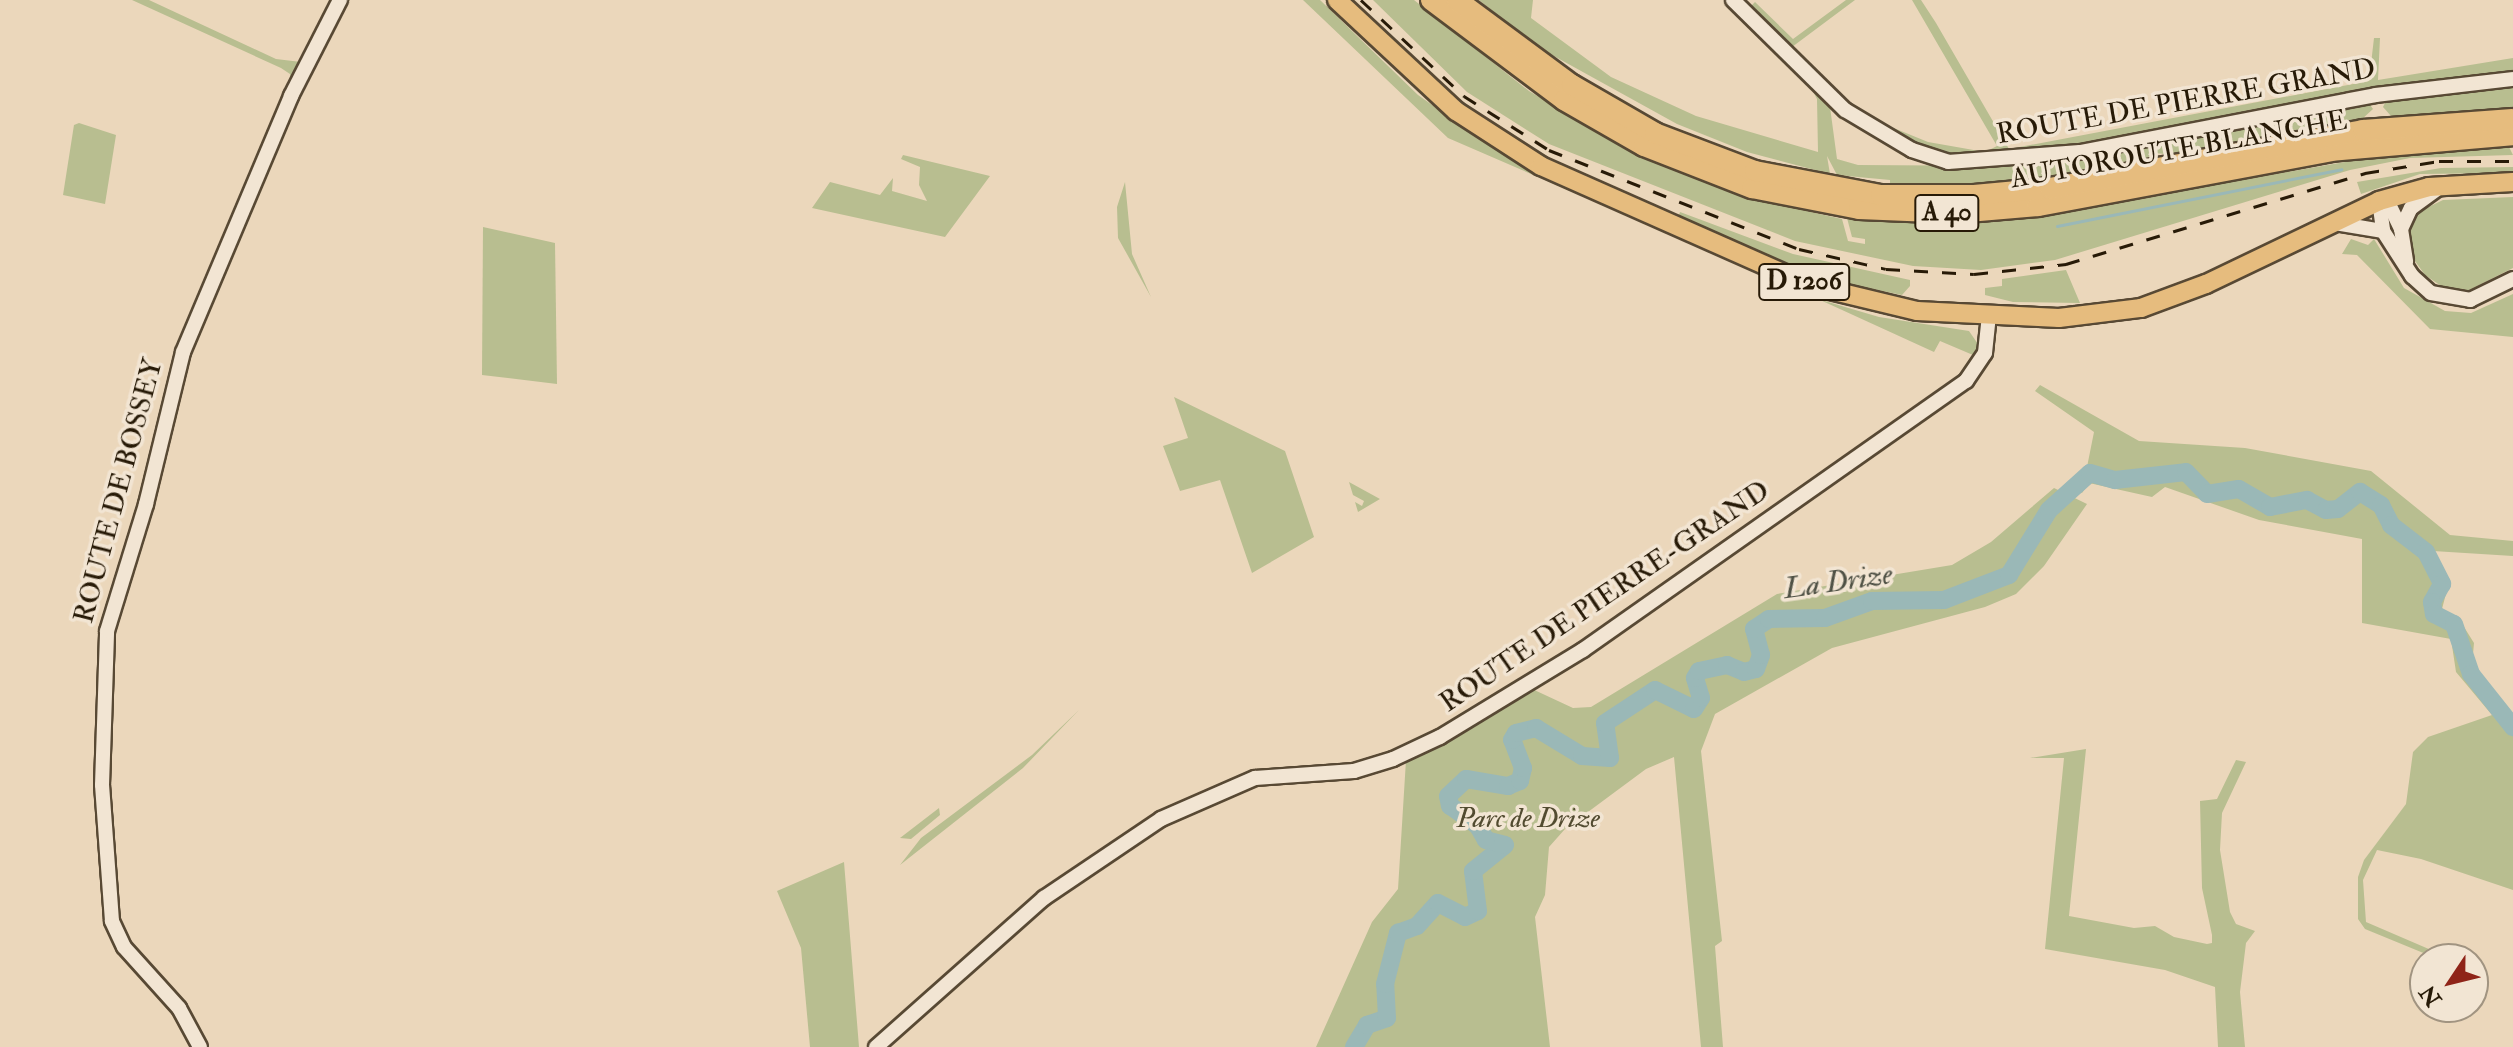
<!DOCTYPE html>
<style>
body{margin:0}
#map{position:relative;width:2513px;height:1047px;overflow:hidden;background:#ebd7bb;font-family:"IM FELL Double Pica",serif}
div>[style]{position:absolute}
[style*='--x']{left:calc(var(--x)*1px);top:calc(var(--y)*1px);width:calc(var(--w)*1px);rotate:calc(var(--a)*1deg)}
.green>*{inset:0;background:#b8be90}
.stream>*{height:3px;margin:-1.5px;padding:0 1.5px;transform-origin:1.5px;border-radius:1.5px;background:#9ab8b7}
.river>*{height:18px;margin:-9px;padding:0 9px;transform-origin:9px;border-radius:9px;background:#9ab8b7}
.roads{filter:drop-shadow(2px 0 #584934) drop-shadow(-2px 0 #584934) drop-shadow(0 2px #584934) drop-shadow(0 -2px #584934)}
.minor>*{height:14px;margin:-7px;padding:0 7px;transform-origin:7px;border-radius:7px;background:#f2e5d3}
.major>*{height:18px;margin:-9px;padding:0 9px;transform-origin:9px;border-radius:9px;background:#e6bc7e}
.highway>*{height:20px;margin:-10px;padding:0 10px;transform-origin:10px;border-radius:10px;background:#e6bc7e}
.rail>*{height:3px;margin-top:-1.5px;transform-origin:0;background:repeating-linear-gradient(90deg,#271a07 0 14px,transparent 0 28px)}
span{translate:-50% -50%;white-space:nowrap;text-align:center;line-height:1.15;-webkit-text-stroke:7px #f2e5d3;paint-order:stroke}
.shield-label span{padding:2px 6px;background:#f2e5d3;border:2px solid;border-radius:6px;-webkit-text-stroke-width:0}
.shield-label{font-size:26px;color:#271a07;font-weight:700}
.street-label{font-size:28px;color:#271a07}
.park-label{font-size:28px;color:#524b30;font-style:italic}
.water-label{font-size:30px;color:#4f5145;font-style:italic}
.north{position:absolute;left:2409px;top:943px;width:80px;height:80px;box-sizing:border-box;background:#f2e5d3;border:2px solid #a19481;border-radius:50%;rotate:235deg;font-size:22px;font-weight:700;line-height:32px;text-align:center;color:#271a07}
.north::after{content:'';display:block;margin:auto;width:28px;height:36px;background:#8f2418;clip-path:polygon(50% 0,100% 100%,50% 72%,0 100%)}
</style>
<div id="map">
<div class="green">
<div style="clip-path:polygon(132px 0,149px 0,276px 59px,301px 62px,290px 84px,290px 74px,281px 68px)"></div>
<div style="clip-path:polygon(1303px 0,1320px 0,1418px 95px,1500px 153px,1739px 264px,1448px 138px)"></div>
<div style="clip-path:polygon(1373px 0,1414px 0,1529px 91px,1631px 152px,1741px 196px,1842px 219px,1848px 241px,1865px 244px,1865px 239px,1852px 237px,1847px 218px,1924px 224px,2016px 219px,2391px 154px,2509px 147px,2513px 155px,2410px 158px,2350px 170px,2055px 260px,1981px 270px,1913px 266px,1795px 241px,1549px 144px,1467px 92px)"></div>
<div style="clip-path:polygon(1479px 0,1533px 0,1531px 18px,1611px 77px,1696px 116px,1818px 152px,1817px 99px,1808px 82px,1830px 107px,1837px 159px,1858px 165px,2016px 166px,2368px 102px,2373px 109px,2361px 120px,2175px 155px,2155px 153px,2140px 162px,2077px 173px,1970px 185px,1890px 186px,1890px 180px,1837px 175px,1827px 156px,1830px 174px,1747px 152px,1677px 124px,1534px 45px)"></div>
<div style="clip-path:polygon(1846px 0,1855px 0,1792px 47px,1839px 96px,1874px 120px,1928px 142px,1985px 152px,1997px 146px,1912px 0,1921px 0,1936px 23px,2009px 149px,2369px 81px,2374px 38px,2380px 38px,2378px 80px,2513px 58px,2513px 71px,2405px 85px,2059px 151px,1955px 157px,1924px 149px,1848px 106px,1750px 7px,1755px 2px,1793px 39px)"></div>
<div style="clip-path:polygon(2513px 86px,2513px 109px,2391px 116px,2383px 107px,2387px 99px)"></div>
<div style="clip-path:polygon(79px 123px,116px 135px,105px 204px,63px 195px,74px 125px)"></div>
<div style="clip-path:polygon(903px 155px,990px 176px,945px 237px,812px 208px,830px 182px,880px 195px,893px 178px,892px 191px,927px 201px,919px 185px,920px 167px,901px 159px)"></div>
<div style="clip-path:polygon(2513px 167px,2513px 173px,2420px 174px,2361px 194px,2357px 182px,2441px 168px)"></div>
<div style="clip-path:polygon(1125px 182px,1132px 254px,1151px 297px,1118px 238px,1117px 207px)"></div>
<div style="clip-path:polygon(2513px 197px,2513px 268px,2465px 292px,2447px 290px,2425px 275px,2415px 261px,2408px 231px,2414px 214px,2443px 200px)"></div>
<div style="clip-path:polygon(1680px 212px,1793px 254px,1910px 280px,1910px 286px,1902px 295px,1814px 277px,1678px 218px)"></div>
<div style="clip-path:polygon(483px 227px,555px 243px,557px 384px,482px 375px)"></div>
<div style="clip-path:polygon(2351px 239px,2368px 245px,2374px 239px,2404px 288px,2445px 311px,2471px 313px,2513px 294px,2513px 337px,2430px 329px,2357px 255px,2342px 254px)"></div>
<div style="clip-path:polygon(2066px 270px,2080px 303px,2013px 302px,1985px 295px,1985px 288px,2002px 286px,2002px 279px)"></div>
<div style="clip-path:polygon(1818px 299px,1879px 317px,1969px 331px,1980px 347px,1973px 355px,1940px 341px,1934px 352px)"></div>
<div style="clip-path:polygon(2040px 385px,2139px 441px,2245px 448px,2371px 471px,2450px 535px,2513px 541px,2513px 556px,2433px 551px,2449px 582px,2442px 609px,2464px 627px,2474px 643px,2472px 665px,2477px 677px,2513px 722px,2513px 890px,2421px 859px,2377px 850px,2363px 880px,2366px 922px,2452px 959px,2438px 959px,2365px 929px,2358px 919px,2358px 877px,2364px 860px,2406px 804px,2413px 752px,2428px 737px,2492px 715px,2456px 672px,2451px 639px,2362px 623px,2362px 539px,2259px 520px,2165px 487px,2152px 497px,2089px 483px,2082px 493px,2070px 486px,2087px 467px,2094px 432px,2035px 391px)"></div>
<div style="clip-path:polygon(1174px 397px,1285px 451px,1314px 537px,1252px 573px,1220px 480px,1180px 491px,1163px 446px,1188px 438px)"></div>
<div style="clip-path:polygon(1349px 482px,1380px 499px,1358px 512px,1355px 502px,1362px 506px,1364px 501px,1353px 495px)"></div>
<div style="clip-path:polygon(2054px 488px,2087px 504px,2044px 566px,2016px 594px,1985px 607px,1832px 648px,1715px 714px,1701px 751px,1722px 941px,1715px 946px,1723px 1047px,1701px 1047px,1674px 757px,1646px 769px,1565px 829px,1549px 847px,1545px 895px,1535px 917px,1550px 1047px,1316px 1047px,1372px 922px,1398px 889px,1406px 760px,1452px 740px,1530px 688px,1573px 708px,1591px 707px,1777px 594px,1952px 565px,1991px 542px)"></div>
<div style="clip-path:polygon(1079px 710px,1023px 768px,900px 865px,921px 838px,1032px 755px)"></div>
<div style="clip-path:polygon(2086px 749px,2069px 916px,2134px 928px,2155px 926px,2174px 937px,2207px 944px,2212px 943px,2212px 935px,2202px 888px,2200px 801px,2217px 799px,2236px 760px,2246px 762px,2222px 813px,2220px 850px,2230px 912px,2236px 924px,2255px 931px,2246px 943px,2240px 992px,2245px 1047px,2218px 1047px,2215px 987px,2165px 970px,2045px 949px,2064px 758px,2030px 758px)"></div>
<div style="clip-path:polygon(939px 808px,940px 815px,911px 839px,900px 838px)"></div>
<div style="clip-path:polygon(844px 862px,859px 1047px,810px 1047px,801px 948px,777px 891px)"></div>
</div>
<div class="stream">
<div style="--x:2057;--y:226;--w:290;--a:-11.3"></div>
</div>
<div class="river">
<div style="--x:1354;--y:1047;--w:26;--a:-59"></div>
<div style="--x:1367;--y:1025;--w:21;--a:-19"></div>
<div style="--x:1387;--y:1018;--w:34;--a:-93"></div>
<div style="--x:1385;--y:984;--w:53;--a:-75.7"></div>
<div style="--x:1398;--y:933;--w:20;--a:-20"></div>
<div style="--x:1417;--y:926;--w:31;--a:-48"></div>
<div style="--x:1438;--y:903;--w:30;--a:27"></div>
<div style="--x:1465;--y:917;--w:14;--a:-25"></div>
<div style="--x:1478;--y:911;--w:40;--a:-97.1"></div>
<div style="--x:1473;--y:871;--w:41;--a:-39.1"></div>
<div style="--x:1505;--y:845;--w:20;--a:-165"></div>
<div style="--x:1486;--y:840;--w:16;--a:-120"></div>
<div style="--x:1478;--y:826;--w:34;--a:-144"></div>
<div style="--x:1450;--y:806;--w:10;--a:-101"></div>
<div style="--x:1448;--y:796;--w:25;--a:-43"></div>
<div style="--x:1466;--y:779;--w:43;--a:9.5"></div>
<div style="--x:1508;--y:786;--w:13;--a:-23"></div>
<div style="--x:1520;--y:781;--w:13;--a:-77"></div>
<div style="--x:1523;--y:768;--w:30;--a:-111"></div>
<div style="--x:1512;--y:740;--w:8;--a:-60"></div>
<div style="--x:1516;--y:733;--w:21;--a:-14"></div>
<div style="--x:1536;--y:728;--w:54;--a:31.3"></div>
<div style="--x:1582;--y:756;--w:28;--a:4"></div>
<div style="--x:1610;--y:758;--w:35;--a:-98"></div>
<div style="--x:1605;--y:723;--w:60;--a:-33.4"></div>
<div style="--x:1655;--y:690;--w:43;--a:26"></div>
<div style="--x:1694;--y:709;--w:13;--a:-58"></div>
<div style="--x:1701;--y:698;--w:21;--a:-107"></div>
<div style="--x:1695;--y:678;--w:8;--a:-60"></div>
<div style="--x:1699;--y:671;--w:29;--a:-12"></div>
<div style="--x:1727;--y:665;--w:18;--a:22"></div>
<div style="--x:1744;--y:672;--w:12;--a:-14"></div>
<div style="--x:1756;--y:669;--w:15;--a:-70"></div>
<div style="--x:1761;--y:655;--w:27;--a:-105"></div>
<div style="--x:1754;--y:629;--w:18;--a:-34"></div>
<div style="--x:1769;--y:619;--w:56;--a:-1"></div>
<div style="--x:1825;--y:618;--w:50;--a:-19.9"></div>
<div style="--x:1872;--y:601;--w:72;--a:-0.8"></div>
<div style="--x:1944;--y:600;--w:70;--a:-21"></div>
<div style="--x:2009;--y:575;--w:76;--a:-58.4"></div>
<div style="--x:2049;--y:510;--w:55;--a:-42.1"></div>
<div style="--x:2090;--y:473;--w:26;--a:16"></div>
<div style="--x:2115;--y:480;--w:71;--a:-6.4"></div>
<div style="--x:2186;--y:472;--w:30;--a:46"></div>
<div style="--x:2207;--y:494;--w:32;--a:-9"></div>
<div style="--x:2239;--y:489;--w:36;--a:30"></div>
<div style="--x:2270;--y:507;--w:38;--a:-11"></div>
<div style="--x:2307;--y:500;--w:21;--a:28"></div>
<div style="--x:2326;--y:510;--w:12;--a:-5"></div>
<div style="--x:2338;--y:509;--w:28;--a:-38"></div>
<div style="--x:2360;--y:492;--w:25;--a:32"></div>
<div style="--x:2381;--y:505;--w:22;--a:63"></div>
<div style="--x:2391;--y:525;--w:44;--a:37.6"></div>
<div style="--x:2426;--y:552;--w:36;--a:63"></div>
<div style="--x:2442;--y:584;--w:21;--a:119"></div>
<div style="--x:2432;--y:602;--w:12;--a:81"></div>
<div style="--x:2434;--y:614;--w:22;--a:27"></div>
<div style="--x:2454;--y:624;--w:53;--a:71.2"></div>
<div style="--x:2471;--y:674;--w:68;--a:51.6"></div>
</div>
<div class="roads">
<div class="minor">
<div style="--x:1733;--y:0;--w:157;--a:44.5"></div>
<div style="--x:1845;--y:110;--w:78;--a:30.8"></div>
<div style="--x:1912;--y:150;--w:38;--a:18"></div>
<div style="--x:1948;--y:162;--w:132;--a:-4.3"></div>
<div style="--x:2080;--y:152;--w:301;--a:-10.9"></div>
<div style="--x:2376;--y:95;--w:138;--a:-6.7"></div>
<div style="--x:2386;--y:198;--w:34;--a:64"></div>
<div style="--x:2401;--y:229;--w:33;--a:81"></div>
<div style="--x:2379;--y:201;--w:30;--a:82"></div>
<div style="--x:2383;--y:231;--w:54;--a:57.2"></div>
<div style="--x:2412;--y:276;--w:25;--a:42"></div>
<div style="--x:2431;--y:293;--w:40;--a:10"></div>
<div style="--x:2470;--y:300;--w:48;--a:-26"></div>
<div style="--x:2335;--y:223;--w:49;--a:9.5"></div>
<div style="--x:2401;--y:229;--w:23;--a:-65"></div>
<div style="--x:2411;--y:208;--w:36;--a:-36"></div>
<div style="--x:200;--y:1047;--w:44;--a:-118.3"></div>
<div style="--x:179;--y:1008;--w:82;--a:-132"></div>
<div style="--x:124;--y:947;--w:29;--a:-115"></div>
<div style="--x:112;--y:921;--w:136;--a:-94.2"></div>
<div style="--x:102;--y:785;--w:154;--a:-88.1"></div>
<div style="--x:107;--y:631;--w:133;--a:-72.9"></div>
<div style="--x:146;--y:504;--w:156;--a:-76.3"></div>
<div style="--x:183;--y:352;--w:278;--a:-67.1"></div>
<div style="--x:291;--y:96;--w:108;--a:-63"></div>
<div style="--x:876;--y:1047;--w:225;--a:-41.6"></div>
<div style="--x:1044;--y:898;--w:141;--a:-34"></div>
<div style="--x:1161;--y:819;--w:103;--a:-23.6"></div>
<div style="--x:1255;--y:778;--w:99;--a:-4"></div>
<div style="--x:1354;--y:771;--w:41;--a:-17.1"></div>
<div style="--x:1393;--y:759;--w:52;--a:-25.1"></div>
<div style="--x:1440;--y:737;--w:167;--a:-31.3"></div>
<div style="--x:1583;--y:650;--w:468;--a:-35.1"></div>
<div style="--x:1966;--y:381;--w:34;--a:-56"></div>
<div style="--x:1985;--y:353;--w:37;--a:-84"></div>
</div>
<div class="major">
<div style="--x:1337;--y:0;--w:163;--a:43"></div>
<div style="--x:1456;--y:111;--w:101;--a:32.9"></div>
<div style="--x:1541;--y:166;--w:293;--a:23.9"></div>
<div style="--x:1809;--y:285;--w:111;--a:13.5"></div>
<div style="--x:1917;--y:311;--w:142;--a:2.8"></div>
<div style="--x:2059;--y:318;--w:83;--a:-7"></div>
<div style="--x:2141;--y:308;--w:69;--a:-20.3"></div>
<div style="--x:2206;--y:284;--w:192;--a:-25.6"></div>
<div style="--x:2379;--y:201;--w:52;--a:-15.6"></div>
<div style="--x:2429;--y:187;--w:84;--a:-3.4"></div>
</div>
<div class="highway">
<div style="--x:1431;--y:0;--w:166;--a:36.9"></div>
<div style="--x:1564;--y:100;--w:92;--a:29.9"></div>
<div style="--x:1644;--y:146;--w:116;--a:21.3"></div>
<div style="--x:1752;--y:188;--w:109;--a:11.1"></div>
<div style="--x:1859;--y:209;--w:97;--a:2.4"></div>
<div style="--x:1956;--y:213;--w:82;--a:-4.9"></div>
<div style="--x:2038;--y:206;--w:298;--a:-10.6"></div>
<div style="--x:2331;--y:151;--w:183;--a:-5"></div>
<div style="--x:1457;--y:0;--w:143;--a:36.5"></div>
<div style="--x:1572;--y:85;--w:96;--a:30"></div>
<div style="--x:1655;--y:133;--w:107;--a:20.8"></div>
<div style="--x:1755;--y:171;--w:128;--a:10.8"></div>
<div style="--x:1881;--y:195;--w:93;--a:0"></div>
<div style="--x:1974;--y:195;--w:76;--a:-5.3"></div>
<div style="--x:2050;--y:188;--w:318;--a:-10.5"></div>
<div style="--x:2363;--y:130;--w:150;--a:-4.2"></div>
</div>
</div>
<div class="rail">
<div style="--x:1361;--y:0;--w:141;--a:43"></div>
<div style="--x:1464;--y:96;--w:101;--a:32.4"></div>
<div style="--x:1549;--y:150;--w:269;--a:21.6"></div>
<div style="--x:1799;--y:249;--w:89;--a:12.9"></div>
<div style="--x:1886;--y:269;--w:88;--a:3.3"></div>
<div style="--x:1974;--y:274;--w:93;--a:-6.2"></div>
<div style="--x:2066;--y:264;--w:313;--a:-16.9"></div>
<div style="--x:2365;--y:173;--w:75;--a:-9.2"></div>
<div style="--x:2439;--y:161;--w:74;--a:0"></div>
</div>
<div class="shield-label">
<span style="left:1947px;top:213px">A 40</span>
<span style="left:1804px;top:282px">D 1206</span>
</div>
<div class="street-label">
<span style="left:2186px;top:102px;rotate:-10deg">ROUTE DE PIERRE GRAND</span>
<span style="left:2179px;top:150px;rotate:-10deg">AUTOROUTE BLANCHE</span>
<span style="left:119px;top:491px;rotate:-75deg">ROUTE DE BOSSEY</span>
<span style="left:1605px;top:597px;rotate:-34deg">ROUTE DE PIERRE-GRAND</span>
</div>
<div class="park-label">
<span style="left:1528px;top:819px">Parc de Drize</span>
</div>
<div class="water-label">
<span style="left:1838px;top:582px;rotate:-8deg">La Drize</span>
</div>
<div class="north">N</div>
</div>
